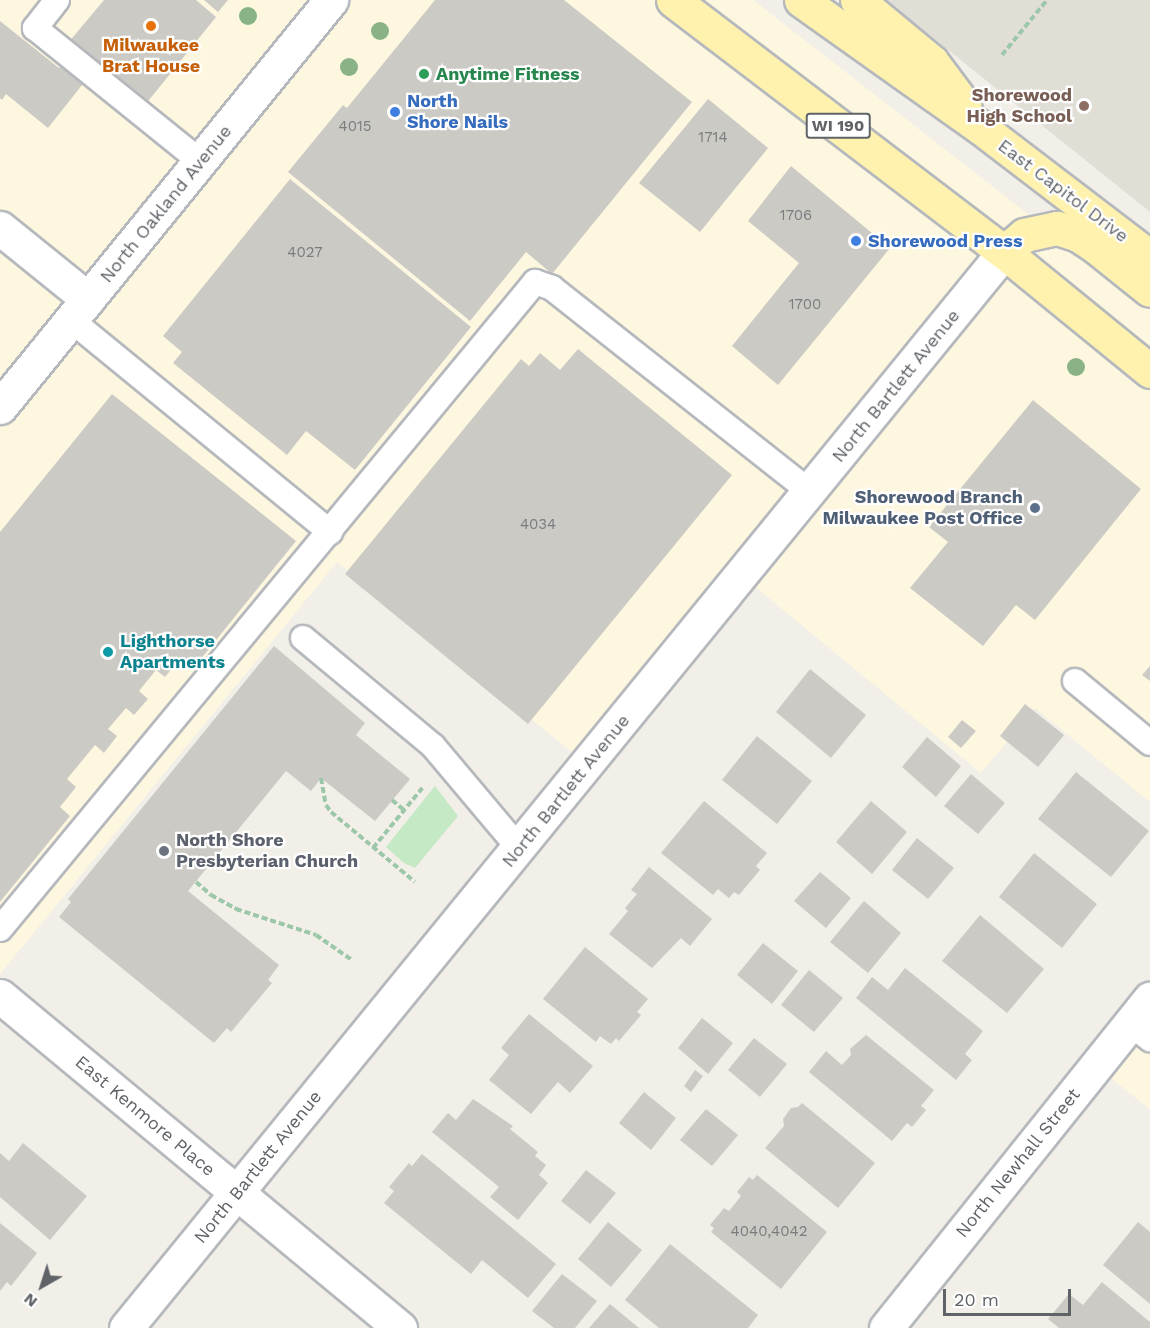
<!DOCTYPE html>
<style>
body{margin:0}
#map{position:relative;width:1150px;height:1328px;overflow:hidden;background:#f1efe8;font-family:"Work Sans",sans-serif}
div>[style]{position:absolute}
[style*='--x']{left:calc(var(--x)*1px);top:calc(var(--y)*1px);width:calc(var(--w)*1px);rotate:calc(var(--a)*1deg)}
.commercial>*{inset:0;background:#fef7e0}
.education>*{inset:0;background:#e1ded6}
.green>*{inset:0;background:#c5e8c5}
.building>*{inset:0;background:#cccac5}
.path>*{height:4px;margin-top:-2px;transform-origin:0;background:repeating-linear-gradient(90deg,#9cc7a9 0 6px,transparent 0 9px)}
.roads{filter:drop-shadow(2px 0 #b5b8bc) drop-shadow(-2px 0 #b5b8bc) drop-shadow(0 2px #b5b8bc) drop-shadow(0 -2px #b5b8bc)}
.lane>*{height:24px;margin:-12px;padding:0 12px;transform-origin:12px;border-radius:12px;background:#fff}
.street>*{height:33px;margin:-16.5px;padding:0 16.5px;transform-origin:16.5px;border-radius:16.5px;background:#fff}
.secondary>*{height:33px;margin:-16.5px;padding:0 16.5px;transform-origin:16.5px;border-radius:16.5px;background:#fff}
.primary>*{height:33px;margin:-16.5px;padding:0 16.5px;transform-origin:16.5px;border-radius:16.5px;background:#fff2af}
.trees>*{width:18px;height:18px;margin:-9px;border-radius:50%;background:#89b387}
.dots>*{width:16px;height:16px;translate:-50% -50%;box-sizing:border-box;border:3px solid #fff;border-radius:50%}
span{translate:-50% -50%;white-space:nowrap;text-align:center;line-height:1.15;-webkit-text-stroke:4.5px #fff;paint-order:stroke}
.number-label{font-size:15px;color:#7a7d7f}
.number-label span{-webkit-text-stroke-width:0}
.shield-label span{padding:2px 4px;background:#fff;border:2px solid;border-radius:4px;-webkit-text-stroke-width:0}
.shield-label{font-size:16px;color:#5f6368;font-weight:700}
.food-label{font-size:18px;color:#c56008;font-weight:700}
.leisure-label{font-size:18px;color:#27864d;font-weight:700}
.left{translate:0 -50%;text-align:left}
.education-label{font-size:18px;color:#785e54;font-weight:700}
.right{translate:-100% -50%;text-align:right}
.shop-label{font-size:18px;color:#366cbe;font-weight:700}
.street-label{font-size:18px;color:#5f6368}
.service-label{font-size:18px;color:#4e5e75;font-weight:700}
.culture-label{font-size:18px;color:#0d838f;font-weight:700}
.worship-label{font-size:18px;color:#5b616d;font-weight:700}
.north{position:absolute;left:12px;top:1256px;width:60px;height:60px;-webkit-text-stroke:4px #fff;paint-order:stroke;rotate:219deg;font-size:16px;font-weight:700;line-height:24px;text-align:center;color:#5f6368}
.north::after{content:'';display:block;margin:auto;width:21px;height:27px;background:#5f6368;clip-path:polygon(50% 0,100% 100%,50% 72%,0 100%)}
.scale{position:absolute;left:943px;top:1289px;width:128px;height:27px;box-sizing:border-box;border:3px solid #5f6368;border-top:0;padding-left:8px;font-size:18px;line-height:21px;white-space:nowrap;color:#5f6368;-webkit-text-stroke:4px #fff;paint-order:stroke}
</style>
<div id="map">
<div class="commercial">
<div style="clip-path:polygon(0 0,753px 0,1150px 309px,1150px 802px,1035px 708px,981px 773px,742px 576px,588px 765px,337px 562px,0 974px)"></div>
<div style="clip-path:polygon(1150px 999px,1150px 1109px,1095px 1066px)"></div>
</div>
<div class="education">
<div style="clip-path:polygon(886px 0,1150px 0,1150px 212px)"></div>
</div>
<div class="green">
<div style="clip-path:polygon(435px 786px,458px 816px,415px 868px,404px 863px,386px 847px)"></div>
</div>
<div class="building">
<div style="clip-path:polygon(104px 0,196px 0,216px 17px,145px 105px,68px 43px)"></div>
<div style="clip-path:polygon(204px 0,228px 0,218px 12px)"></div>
<div style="clip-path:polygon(435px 0,564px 0,692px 102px,552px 274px,526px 252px,470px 321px,288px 172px,343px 105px,347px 108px)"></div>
<div style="clip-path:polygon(0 21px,59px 68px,64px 61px,86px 80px,48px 128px,6px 94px,2px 100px,0 98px)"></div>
<div style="clip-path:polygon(708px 99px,768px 148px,700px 232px,639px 183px)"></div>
<div style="clip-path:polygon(791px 166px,890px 248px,778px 385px,732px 346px,799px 263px,748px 221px)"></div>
<div style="clip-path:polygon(290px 179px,471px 327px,355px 470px,306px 431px,287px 455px,173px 363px,182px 352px,163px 336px)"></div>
<div style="clip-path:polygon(578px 349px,732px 475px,528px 724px,345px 574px,521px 359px,529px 366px,540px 353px,560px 370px)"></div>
<div style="clip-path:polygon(112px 394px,296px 541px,192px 670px,179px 660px,165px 677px,156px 670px,139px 691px,148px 699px,134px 715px,126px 708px,108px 729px,117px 736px,104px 753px,95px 745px,67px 779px,76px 787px,60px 807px,70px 816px,0 902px,0 532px)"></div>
<div style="clip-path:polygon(1033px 400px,1141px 489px,1035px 620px,1016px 605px,983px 646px,910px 588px,948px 542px,929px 527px)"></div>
<div style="clip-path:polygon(274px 646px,365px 723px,356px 735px,410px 779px,375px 821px,321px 778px,311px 791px,286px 771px,188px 891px,279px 965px,268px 980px,272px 983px,231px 1032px,227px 1028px,214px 1043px,59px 917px,71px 902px,68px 899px)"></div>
<div style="clip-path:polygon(1150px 666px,1150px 681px,1142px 675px)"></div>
<div style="clip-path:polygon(810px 669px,866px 715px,831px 758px,776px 712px)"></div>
<div style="clip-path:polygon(1025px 704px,1064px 735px,1038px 767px,1000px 736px)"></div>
<div style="clip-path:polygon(962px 720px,976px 731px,961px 748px,948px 737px)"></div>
<div style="clip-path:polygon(757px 736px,812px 781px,777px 824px,722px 780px)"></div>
<div style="clip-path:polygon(927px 737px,961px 766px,936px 797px,902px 767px)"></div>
<div style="clip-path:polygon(1076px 772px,1149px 831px,1111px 877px,1038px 819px)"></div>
<div style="clip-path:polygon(971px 774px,1005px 803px,978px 834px,944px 806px)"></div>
<div style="clip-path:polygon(704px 801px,767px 853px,756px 866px,760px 870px,739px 895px,734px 892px,729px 898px,718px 889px,713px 895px,661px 853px)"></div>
<div style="clip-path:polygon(871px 801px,907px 832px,872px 874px,836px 842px)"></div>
<div style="clip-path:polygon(917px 838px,954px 868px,928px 899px,892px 870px)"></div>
<div style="clip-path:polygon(1034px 853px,1097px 904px,1062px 948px,999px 897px)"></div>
<div style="clip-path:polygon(649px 867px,712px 919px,690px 946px,681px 938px,652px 968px,609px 934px,628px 911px,625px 908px,637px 894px,631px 890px)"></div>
<div style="clip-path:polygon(820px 872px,851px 898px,826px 928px,794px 901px)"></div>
<div style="clip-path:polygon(864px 901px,901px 933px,868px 973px,830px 942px)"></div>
<div style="clip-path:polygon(980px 915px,1044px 969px,1007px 1013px,942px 961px)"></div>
<div style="clip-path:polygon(763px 943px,798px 971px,772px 1004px,737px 975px)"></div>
<div style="clip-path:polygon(585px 947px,648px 999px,637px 1012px,641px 1015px,619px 1041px,616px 1038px,611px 1044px,600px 1036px,596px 1042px,543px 999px)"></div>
<div style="clip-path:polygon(905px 968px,983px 1031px,965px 1054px,972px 1060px,956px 1080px,856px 998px,872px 977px,888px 990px)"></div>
<div style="clip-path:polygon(809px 970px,843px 998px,814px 1032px,781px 1005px)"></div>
<div style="clip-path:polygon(529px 1014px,593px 1066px,570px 1093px,558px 1082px,531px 1114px,489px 1080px,509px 1055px,501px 1048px)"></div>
<div style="clip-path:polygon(702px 1018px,733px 1043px,708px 1074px,678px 1048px)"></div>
<div style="clip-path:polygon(866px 1035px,934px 1090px,921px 1106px,926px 1110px,912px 1127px,907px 1123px,892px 1141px,809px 1072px,826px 1051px,842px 1065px,851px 1055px,850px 1049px)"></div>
<div style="clip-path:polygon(754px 1038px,787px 1064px,760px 1097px,728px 1070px)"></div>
<div style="clip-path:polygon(695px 1070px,703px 1076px,691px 1092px,684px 1086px)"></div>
<div style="clip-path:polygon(644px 1092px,676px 1118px,651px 1150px,619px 1123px)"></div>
<div style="clip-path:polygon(473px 1099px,513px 1126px,510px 1129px,538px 1152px,535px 1156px,546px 1165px,539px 1175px,548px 1183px,518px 1220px,490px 1197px,499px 1187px,432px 1132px,448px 1113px,456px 1120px)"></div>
<div style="clip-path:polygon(802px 1103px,875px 1163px,838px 1208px,765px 1148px,784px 1126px,783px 1119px,791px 1108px,798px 1107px)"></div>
<div style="clip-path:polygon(706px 1109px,738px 1135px,712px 1166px,680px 1140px)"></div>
<div style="clip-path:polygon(23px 1143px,87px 1196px,50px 1240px,0 1197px,0 1153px,9px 1161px)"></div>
<div style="clip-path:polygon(422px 1154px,556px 1264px,528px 1298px,482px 1260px,471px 1274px,384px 1203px,394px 1191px,389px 1187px,409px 1163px,412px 1166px)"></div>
<div style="clip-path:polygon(586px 1170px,616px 1193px,590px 1224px,561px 1201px)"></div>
<div style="clip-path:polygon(757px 1175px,827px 1232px,781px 1289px,711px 1232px,714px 1228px,710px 1225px,724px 1208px,729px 1211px,741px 1196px,737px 1192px,749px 1177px,753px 1180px)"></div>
<div style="clip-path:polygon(608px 1222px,642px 1250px,611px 1287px,578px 1259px)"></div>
<div style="clip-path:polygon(1138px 1222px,1150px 1232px,1150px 1304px,1103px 1265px)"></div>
<div style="clip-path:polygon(0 1223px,37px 1253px,11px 1286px,7px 1282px,0 1291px)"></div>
<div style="clip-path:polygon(670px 1244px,758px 1315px,748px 1328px,659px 1328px,625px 1300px)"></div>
<div style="clip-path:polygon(562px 1274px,597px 1301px,575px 1328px,554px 1328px,532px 1311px)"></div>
<div style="clip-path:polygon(1102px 1282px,1150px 1322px,1150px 1328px,1059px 1328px,1048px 1319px,1069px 1294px,1083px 1305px)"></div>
<div style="clip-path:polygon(610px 1304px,639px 1328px,589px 1328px)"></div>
</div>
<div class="path">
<div style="--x:1002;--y:55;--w:71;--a:-50.7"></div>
<div style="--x:321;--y:778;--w:27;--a:80"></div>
<div style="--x:326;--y:805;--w:9;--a:54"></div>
<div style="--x:331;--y:812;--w:109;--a:39.8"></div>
<div style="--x:392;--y:800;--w:16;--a:40"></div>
<div style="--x:373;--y:848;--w:80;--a:-50.6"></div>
<div style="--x:196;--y:882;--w:20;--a:41"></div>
<div style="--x:211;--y:895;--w:29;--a:29"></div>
<div style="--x:236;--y:909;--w:84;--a:18"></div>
<div style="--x:316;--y:935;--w:44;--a:34.8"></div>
</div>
<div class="roads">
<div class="lane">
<div style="--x:57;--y:0;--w:36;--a:128"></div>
<div style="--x:35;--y:28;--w:213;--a:38.9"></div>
<div style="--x:71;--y:320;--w:335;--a:39.3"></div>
<div style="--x:303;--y:638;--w:169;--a:39.7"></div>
<div style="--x:433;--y:746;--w:133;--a:49.9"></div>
<div style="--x:1075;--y:681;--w:97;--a:39.6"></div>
<div style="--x:0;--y:929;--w:840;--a:-50.41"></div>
<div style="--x:535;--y:282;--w:18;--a:19"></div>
<div style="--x:552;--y:288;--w:329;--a:38.3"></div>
<div style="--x:1130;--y:1023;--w:26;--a:39"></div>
</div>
<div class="street">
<div style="--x:0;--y:228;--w:113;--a:38.9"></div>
<div style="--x:0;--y:996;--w:520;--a:39.69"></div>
<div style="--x:126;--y:1328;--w:1389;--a:-50.79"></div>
<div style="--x:886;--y:1328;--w:422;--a:-51.3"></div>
</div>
<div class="secondary">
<div style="--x:0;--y:407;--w:525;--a:-50.88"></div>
</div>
<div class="primary">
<div style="--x:673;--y:0;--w:416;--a:37.3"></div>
<div style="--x:1004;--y:252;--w:188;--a:39.2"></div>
<div style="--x:801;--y:0;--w:221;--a:35.4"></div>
<div style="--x:981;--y:128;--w:213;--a:37.4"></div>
<div style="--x:857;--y:0;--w:97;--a:39.6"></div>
<div style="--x:932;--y:62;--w:54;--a:53.3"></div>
<div style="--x:1004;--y:252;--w:26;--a:-40"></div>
<div style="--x:1024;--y:235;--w:34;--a:-12"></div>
<div style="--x:1057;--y:228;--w:22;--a:18"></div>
<div style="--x:1078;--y:235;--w:20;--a:33"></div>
<div style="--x:1095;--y:246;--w:70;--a:38.7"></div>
</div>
</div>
<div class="trees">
<div style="left:248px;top:16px"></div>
<div style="left:380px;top:31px"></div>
<div style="left:349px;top:67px"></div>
<div style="left:1076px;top:367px"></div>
</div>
<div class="dots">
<div style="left:151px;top:26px;background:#e8710a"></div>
<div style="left:424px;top:74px;background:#2e9e5b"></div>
<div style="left:1084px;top:106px;background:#8d6e63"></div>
<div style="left:395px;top:112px;background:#3f7fe0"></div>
<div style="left:856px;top:241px;background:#3f7fe0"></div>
<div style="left:1035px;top:508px;background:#5c6f8a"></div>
<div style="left:108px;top:652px;background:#0f9aa8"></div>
<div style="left:164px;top:851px;background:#6b7280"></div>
</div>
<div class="number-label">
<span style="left:355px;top:127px">4015</span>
<span style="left:713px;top:138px">1714</span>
<span style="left:796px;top:216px">1706</span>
<span style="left:305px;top:253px">4027</span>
<span style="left:805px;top:305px">1700</span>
<span style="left:538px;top:525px">4034</span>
<span style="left:769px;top:1232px">4040,4042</span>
</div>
<div class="shield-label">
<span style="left:838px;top:126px">WI 190</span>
</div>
<div class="food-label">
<span style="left:151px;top:56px">Milwaukee<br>Brat House</span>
</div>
<div class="leisure-label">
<span class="left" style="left:436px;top:74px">Anytime Fitness</span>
</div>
<div class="education-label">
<span class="right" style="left:1072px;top:106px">Shorewood<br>High School</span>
</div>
<div class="shop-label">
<span class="left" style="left:407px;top:112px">North<br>Shore Nails</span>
<span class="left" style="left:868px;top:241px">Shorewood Press</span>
</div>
<div class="street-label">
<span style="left:1063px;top:191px;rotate:37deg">East Capitol Drive</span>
<span style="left:166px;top:204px;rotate:-51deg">North Oakland Avenue</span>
<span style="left:896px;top:386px;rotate:-51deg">North Bartlett Avenue</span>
<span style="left:566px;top:791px;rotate:-51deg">North Bartlett Avenue</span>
<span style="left:145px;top:1116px;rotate:40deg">East Kenmore Place</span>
<span style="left:1018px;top:1163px;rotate:-51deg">North Newhall Street</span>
<span style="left:258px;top:1167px;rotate:-51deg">North Bartlett Avenue</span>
</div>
<div class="service-label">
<span class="right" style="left:1023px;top:508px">Shorewood Branch<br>Milwaukee Post Office</span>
</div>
<div class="culture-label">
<span class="left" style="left:120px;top:652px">Lighthorse<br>Apartments</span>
</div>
<div class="worship-label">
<span class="left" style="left:176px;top:851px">North Shore<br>Presbyterian Church</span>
</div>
<div class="north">N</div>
<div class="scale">20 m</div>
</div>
